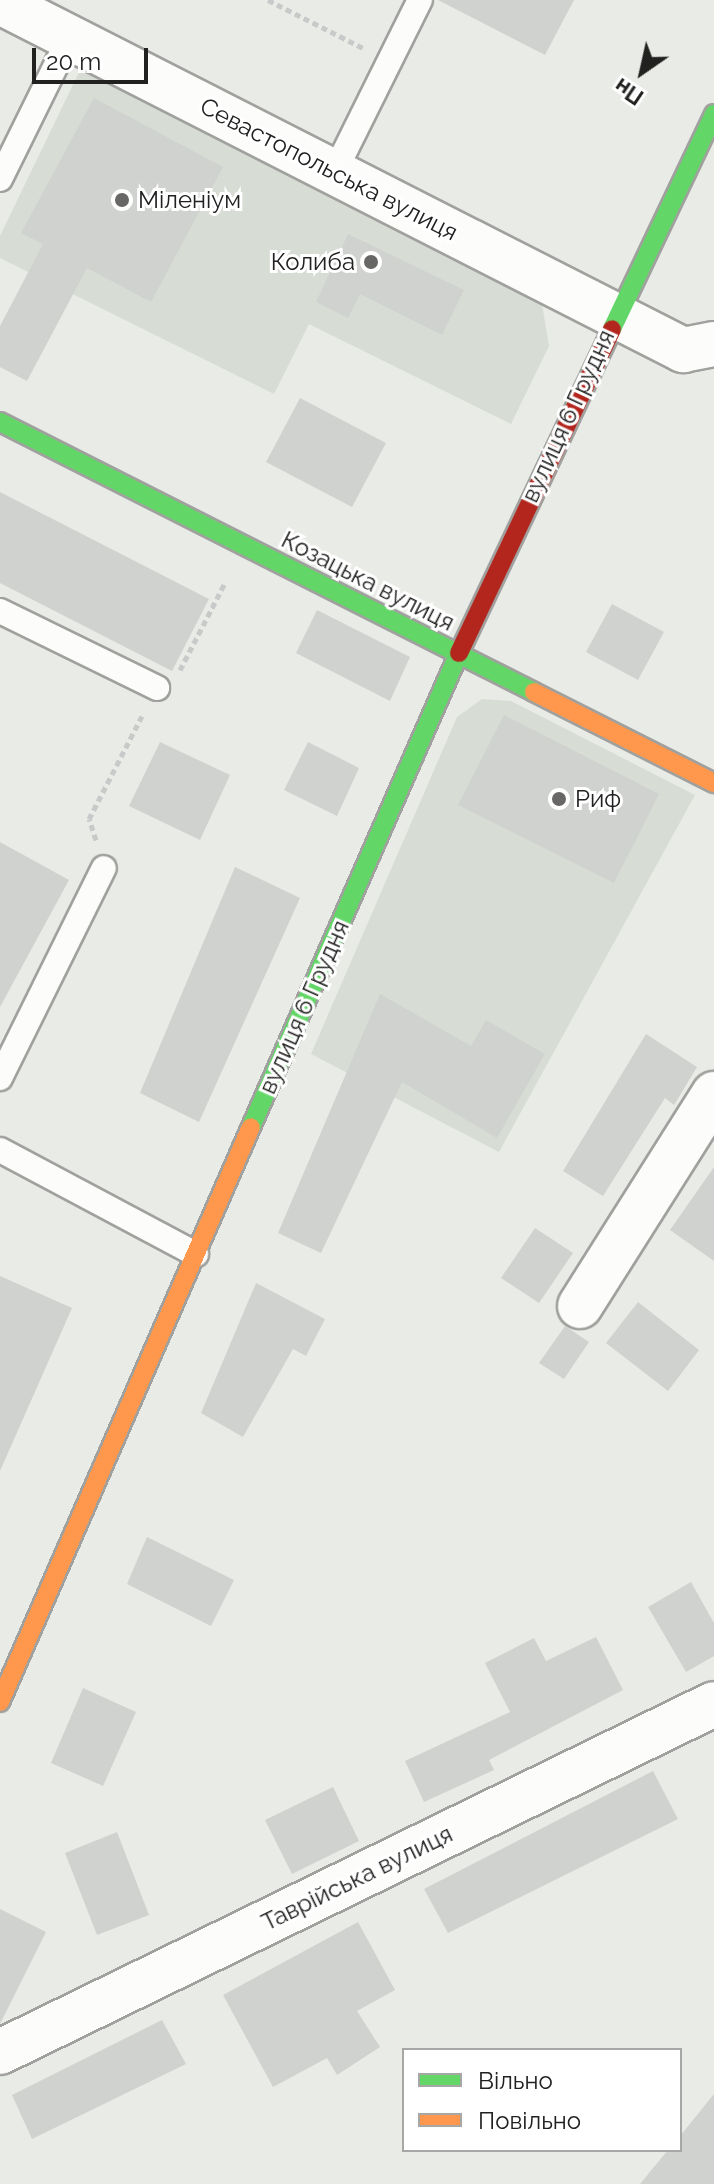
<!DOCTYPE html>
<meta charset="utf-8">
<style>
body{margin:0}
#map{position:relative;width:714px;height:2184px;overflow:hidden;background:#e9ebe7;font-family:Raleway,sans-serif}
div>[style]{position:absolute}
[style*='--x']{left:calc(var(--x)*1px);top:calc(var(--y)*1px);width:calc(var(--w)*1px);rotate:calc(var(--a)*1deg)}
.built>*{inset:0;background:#d7dcd4}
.building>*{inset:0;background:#d0d2cf}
.path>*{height:5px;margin-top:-2.5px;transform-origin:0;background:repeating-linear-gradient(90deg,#c9c9c9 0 6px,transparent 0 10px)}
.roads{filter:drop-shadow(2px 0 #a0a19e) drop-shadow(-2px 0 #a0a19e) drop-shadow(0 2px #a0a19e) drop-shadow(0 -2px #a0a19e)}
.lane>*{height:24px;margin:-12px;padding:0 12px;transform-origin:12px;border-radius:12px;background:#fcfcfb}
.street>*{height:44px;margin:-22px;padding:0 22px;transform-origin:22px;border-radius:22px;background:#fcfcfb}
.fast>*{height:18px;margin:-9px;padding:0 9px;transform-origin:9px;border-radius:9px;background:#63d668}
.slow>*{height:18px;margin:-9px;padding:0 9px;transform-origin:9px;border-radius:9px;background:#ff974d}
.jam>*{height:18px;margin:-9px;padding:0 9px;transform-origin:9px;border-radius:9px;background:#b3261e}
.dots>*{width:22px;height:22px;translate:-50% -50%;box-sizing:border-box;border:4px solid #fff;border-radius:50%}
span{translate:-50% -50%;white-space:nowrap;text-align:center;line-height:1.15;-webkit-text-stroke:6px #fff;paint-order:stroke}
.street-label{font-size:24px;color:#212220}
.poi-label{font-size:24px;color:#212220}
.left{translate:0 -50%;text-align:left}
.right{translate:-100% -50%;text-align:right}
.legend{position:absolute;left:402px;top:2048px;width:280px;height:104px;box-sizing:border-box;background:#fff;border:2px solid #a6a7a6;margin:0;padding:10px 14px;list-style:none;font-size:24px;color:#212220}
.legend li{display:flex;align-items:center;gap:16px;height:40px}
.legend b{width:40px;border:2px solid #a6a7a6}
.north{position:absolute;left:602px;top:32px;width:80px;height:80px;-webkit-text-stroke:6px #fff;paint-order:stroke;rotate:214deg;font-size:22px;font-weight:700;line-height:32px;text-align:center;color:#212220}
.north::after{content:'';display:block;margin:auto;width:28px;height:36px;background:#212220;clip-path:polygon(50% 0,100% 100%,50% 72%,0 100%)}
.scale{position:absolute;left:32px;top:48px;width:116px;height:36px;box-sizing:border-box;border:4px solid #212220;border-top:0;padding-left:10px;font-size:24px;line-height:28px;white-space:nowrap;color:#212220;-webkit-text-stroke:6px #fff;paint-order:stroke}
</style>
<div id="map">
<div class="built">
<div style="clip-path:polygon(81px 68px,542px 304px,549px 346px,511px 424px,309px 324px,274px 394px,0 258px,0 236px)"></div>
<div style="clip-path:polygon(482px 699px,511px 701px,695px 795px,499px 1152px,311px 1054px,457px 717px)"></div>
</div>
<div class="building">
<div style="clip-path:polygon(438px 0,574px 0,545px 55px)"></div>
<div style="clip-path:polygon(94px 98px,223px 167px,151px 302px,87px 268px,27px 381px,0 367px,0 326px,43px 244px,21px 233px)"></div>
<div style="clip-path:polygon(348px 234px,464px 290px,442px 335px,360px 294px,348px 318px,316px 302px)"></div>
<div style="clip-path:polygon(300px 398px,386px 443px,352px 507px,266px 462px)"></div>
<div style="clip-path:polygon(0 492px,209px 599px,172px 671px,0 583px)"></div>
<div style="clip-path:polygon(612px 604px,664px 632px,638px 680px,586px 652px)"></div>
<div style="clip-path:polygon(317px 610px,410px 657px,390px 701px,296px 653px)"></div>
<div style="clip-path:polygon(504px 715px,659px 794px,614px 883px,458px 805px)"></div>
<div style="clip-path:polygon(160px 742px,230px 775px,200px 840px,129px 806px)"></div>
<div style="clip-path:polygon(308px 742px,359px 768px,337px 816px,284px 790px)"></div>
<div style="clip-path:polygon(0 842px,69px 880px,0 1007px)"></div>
<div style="clip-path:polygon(235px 867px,300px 898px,199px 1122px,140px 1093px)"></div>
<div style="clip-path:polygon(380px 994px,471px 1046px,486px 1020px,545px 1054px,497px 1138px,402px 1082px,321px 1253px,278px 1233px)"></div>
<div style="clip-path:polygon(646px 1034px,697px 1067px,674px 1105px,665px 1098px,603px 1196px,563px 1171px)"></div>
<div style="clip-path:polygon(714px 1167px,714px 1261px,670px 1230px)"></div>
<div style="clip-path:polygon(535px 1228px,573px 1253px,539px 1303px,501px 1278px)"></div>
<div style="clip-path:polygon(0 1276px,72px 1308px,0 1471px)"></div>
<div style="clip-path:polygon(256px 1283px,325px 1319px,306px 1356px,293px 1349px,243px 1437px,201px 1413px)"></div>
<div style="clip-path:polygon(638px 1302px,699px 1350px,668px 1391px,606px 1343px)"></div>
<div style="clip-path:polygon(565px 1326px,589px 1342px,564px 1379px,539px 1363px)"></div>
<div style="clip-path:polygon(147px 1537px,234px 1580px,211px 1626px,127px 1584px)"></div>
<div style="clip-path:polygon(691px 1582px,714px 1623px,714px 1656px,686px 1672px,648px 1607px)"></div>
<div style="clip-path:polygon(596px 1637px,623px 1690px,489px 1760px,494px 1770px,424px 1802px,405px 1761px,510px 1712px,485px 1663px,534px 1638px,546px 1661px)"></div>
<div style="clip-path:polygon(83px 1688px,136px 1712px,103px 1786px,51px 1763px)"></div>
<div style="clip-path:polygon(653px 1771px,678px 1819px,448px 1933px,424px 1889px)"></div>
<div style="clip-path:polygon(333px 1787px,359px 1841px,292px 1874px,265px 1820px)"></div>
<div style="clip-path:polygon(117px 1832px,149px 1915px,97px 1935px,65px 1853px)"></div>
<div style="clip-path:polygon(0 1909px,46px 1932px,0 2024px)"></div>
<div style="clip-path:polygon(358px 1922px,395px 1990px,357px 2011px,380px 2047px,337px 2075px,327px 2058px,273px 2087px,223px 1995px)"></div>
<div style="clip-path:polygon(162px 2020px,186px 2064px,32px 2139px,12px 2095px)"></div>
<div style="clip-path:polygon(714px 2094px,714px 2184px,640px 2184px,668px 2150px,680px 2150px,680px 2136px)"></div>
</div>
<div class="path">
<div style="--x:268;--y:0;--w:106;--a:26.8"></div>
<div style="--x:180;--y:670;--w:98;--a:-62.7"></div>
<div style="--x:96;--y:840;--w:22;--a:-108"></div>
<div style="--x:89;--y:819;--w:116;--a:-62.8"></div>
</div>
<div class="roads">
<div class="lane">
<div style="--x:334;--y:173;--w:193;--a:-63.6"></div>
<div style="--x:0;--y:179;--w:158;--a:-63.8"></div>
<div style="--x:0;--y:611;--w:175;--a:26.1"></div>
<div style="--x:0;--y:1078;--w:234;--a:-63.7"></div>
<div style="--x:0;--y:1150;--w:222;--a:28"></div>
</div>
<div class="street">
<div style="--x:0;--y:2;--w:767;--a:27"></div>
<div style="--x:683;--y:350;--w:32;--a:-11"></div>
<div style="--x:580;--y:1306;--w:251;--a:-57.7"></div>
<div style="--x:0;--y:2052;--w:794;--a:-25.98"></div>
</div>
<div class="fast">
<div style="--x:612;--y:329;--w:238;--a:-64.6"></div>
<div style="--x:0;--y:422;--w:598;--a:26.82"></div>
<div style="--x:251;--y:1127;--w:518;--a:-66.31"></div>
</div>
<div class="slow">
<div style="--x:534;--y:692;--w:202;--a:26.8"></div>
<div style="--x:0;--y:1702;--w:627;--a:-66.42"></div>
</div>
<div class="jam">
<div style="--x:459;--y:653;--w:358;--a:-64.7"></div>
</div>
</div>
<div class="dots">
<div style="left:122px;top:200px;background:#676866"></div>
<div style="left:371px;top:262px;background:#676866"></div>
<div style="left:559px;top:799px;background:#676866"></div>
</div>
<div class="street-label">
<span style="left:329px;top:169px;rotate:27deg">Севастопольська вулиця</span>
<span style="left:568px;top:416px;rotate:-65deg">вулиця 6 Грудня</span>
<span style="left:368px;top:581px;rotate:27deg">Козацька вулиця</span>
<span style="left:304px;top:1007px;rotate:-66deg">вулиця 6 Грудня</span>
<span style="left:357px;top:1878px;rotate:-26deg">Таврійська вулиця</span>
</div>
<div class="poi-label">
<span class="left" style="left:138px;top:200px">Міленіум</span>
<span class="right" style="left:355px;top:262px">Колиба</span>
<span class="left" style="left:575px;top:799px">Риф</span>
</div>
<ul class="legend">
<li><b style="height:10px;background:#63d668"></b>Вільно</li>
<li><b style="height:10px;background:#ff974d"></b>Повільно</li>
</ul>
<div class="north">Пн</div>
<div class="scale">20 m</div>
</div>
